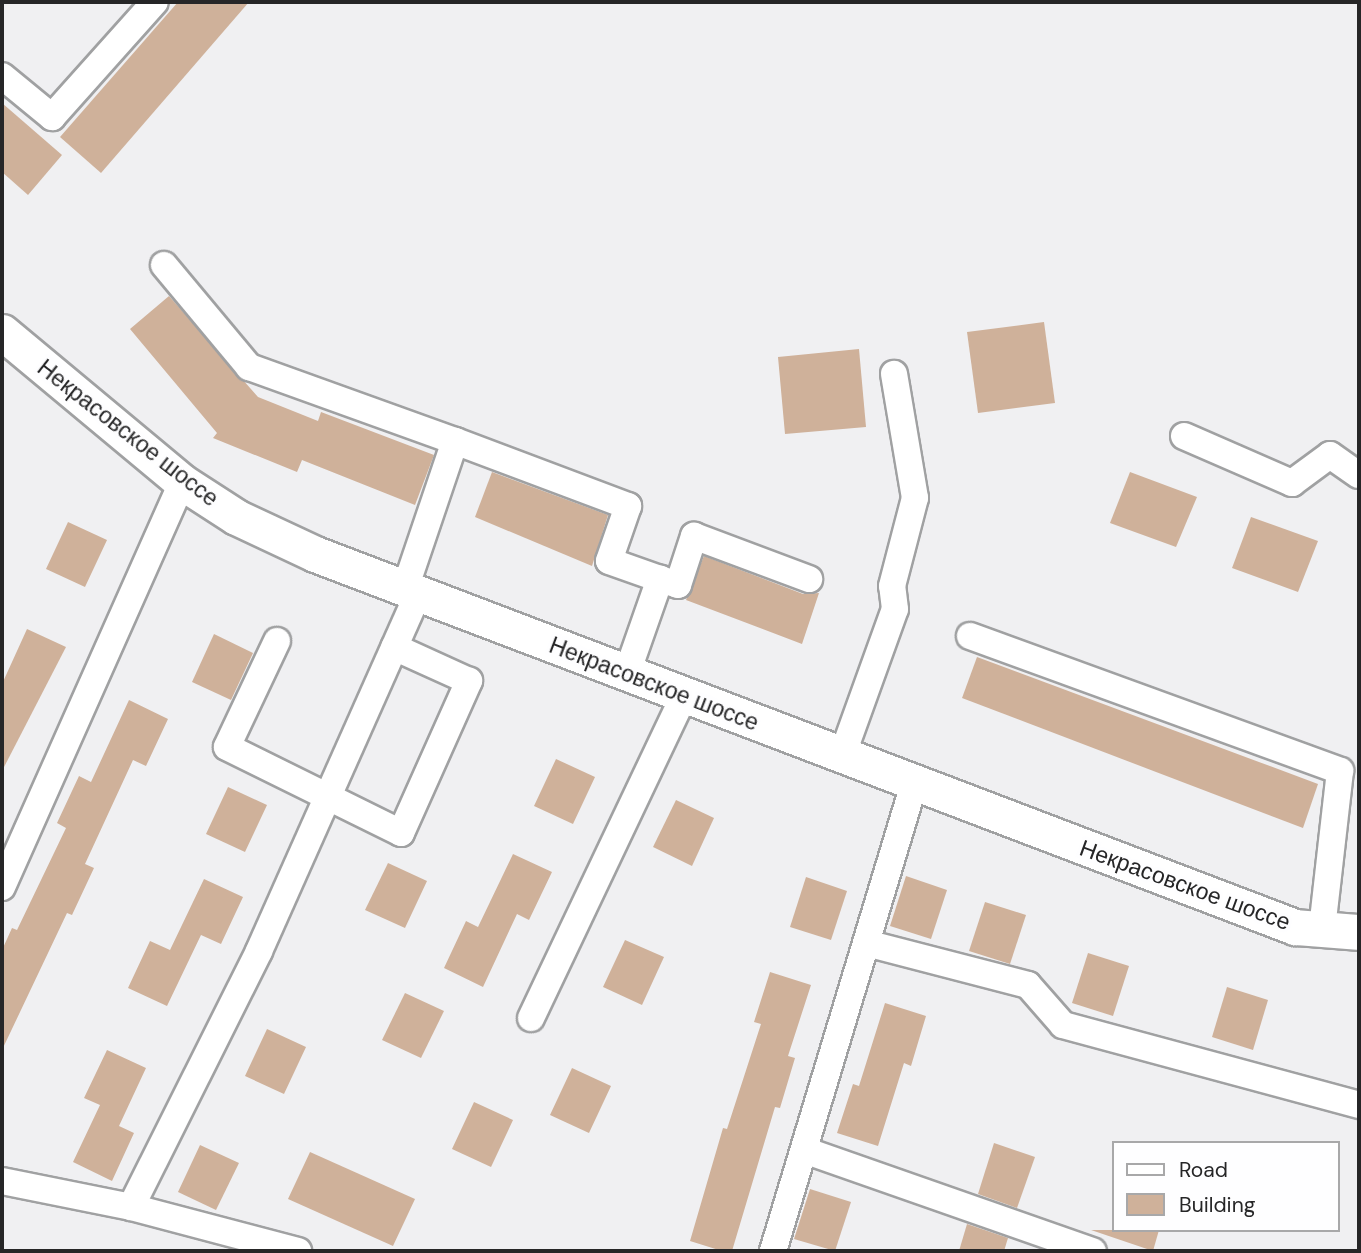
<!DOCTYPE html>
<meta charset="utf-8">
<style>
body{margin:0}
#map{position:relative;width:1361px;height:1253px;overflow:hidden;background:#f0f0f2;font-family:"DM Sans",sans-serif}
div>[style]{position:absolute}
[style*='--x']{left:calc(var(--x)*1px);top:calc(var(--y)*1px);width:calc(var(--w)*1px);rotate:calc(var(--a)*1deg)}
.building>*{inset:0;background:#cfb19a}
.roads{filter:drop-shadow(2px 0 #a0a1a2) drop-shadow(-2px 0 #a0a1a2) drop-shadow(0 2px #a0a1a2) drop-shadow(0 -2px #a0a1a2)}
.minor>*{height:26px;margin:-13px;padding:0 13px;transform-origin:13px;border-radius:13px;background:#fff}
.major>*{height:35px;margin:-17.5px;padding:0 17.5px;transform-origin:17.5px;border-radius:17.5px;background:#fff}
span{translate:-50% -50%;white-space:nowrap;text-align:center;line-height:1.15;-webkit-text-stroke:7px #fefeff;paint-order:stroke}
.street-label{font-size:23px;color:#262627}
.frame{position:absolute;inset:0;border:4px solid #262627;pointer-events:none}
.legend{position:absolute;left:1112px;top:1141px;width:228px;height:91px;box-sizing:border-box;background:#fefeff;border:2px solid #a8a8a9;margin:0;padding:9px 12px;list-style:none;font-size:21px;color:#262627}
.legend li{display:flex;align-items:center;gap:14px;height:35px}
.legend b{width:35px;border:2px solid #a8a8a9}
</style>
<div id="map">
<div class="building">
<div style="clip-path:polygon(178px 2px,249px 2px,101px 173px,60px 137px)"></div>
<div style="clip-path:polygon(2px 103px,62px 155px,28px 195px,2px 172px)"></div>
<div style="clip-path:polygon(169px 296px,258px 397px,318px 421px,321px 412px,434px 455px,415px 505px,302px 460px,297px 472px,213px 438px,217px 433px,130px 329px)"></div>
<div style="clip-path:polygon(1044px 322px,1055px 403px,978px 413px,967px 332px)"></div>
<div style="clip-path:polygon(859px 349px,866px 427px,785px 434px,778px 357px)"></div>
<div style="clip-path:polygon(492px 472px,608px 515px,592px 566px,475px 517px)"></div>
<div style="clip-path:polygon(1130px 472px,1197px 497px,1176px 547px,1110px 523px)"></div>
<div style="clip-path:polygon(1251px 517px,1318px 541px,1298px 592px,1232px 568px)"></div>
<div style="clip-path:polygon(68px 522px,107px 540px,85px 587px,46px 569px)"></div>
<div style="clip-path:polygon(704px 556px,803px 594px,819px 593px,802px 644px,686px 600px)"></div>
<div style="clip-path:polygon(27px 629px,66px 647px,2px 771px,2px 684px)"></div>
<div style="clip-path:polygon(214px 634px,253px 653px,231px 700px,192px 682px)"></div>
<div style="clip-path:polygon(977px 657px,1318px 784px,1303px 828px,962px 698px)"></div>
<div style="clip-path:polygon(129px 700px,168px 719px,146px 766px,133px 760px,85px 864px,94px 868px,72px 915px,67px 913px,2px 1050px,2px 950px,12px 928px,17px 930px,66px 828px,57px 823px,79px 776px,91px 782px)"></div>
<div style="clip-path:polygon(556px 759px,595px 777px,573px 824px,534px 806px)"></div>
<div style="clip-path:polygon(228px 787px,267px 805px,245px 852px,206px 834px)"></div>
<div style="clip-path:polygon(676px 800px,714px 818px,692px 866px,653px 847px)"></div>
<div style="clip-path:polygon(513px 854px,552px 872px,529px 920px,517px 914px,483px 987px,444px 968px,466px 921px,478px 927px)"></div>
<div style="clip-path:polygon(388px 863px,427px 881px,405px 928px,365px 910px)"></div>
<div style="clip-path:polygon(906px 876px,947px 890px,931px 939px,890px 926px)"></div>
<div style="clip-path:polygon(806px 877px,847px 891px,831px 940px,790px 927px)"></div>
<div style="clip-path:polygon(204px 879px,243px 897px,221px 944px,201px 935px,167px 1006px,128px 988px,150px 941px,170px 950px)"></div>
<div style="clip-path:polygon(985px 902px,1026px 915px,1010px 964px,969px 951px)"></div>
<div style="clip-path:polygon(625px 940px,664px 957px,642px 1005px,603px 987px)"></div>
<div style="clip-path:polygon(1088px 953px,1129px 966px,1113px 1016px,1072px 1003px)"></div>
<div style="clip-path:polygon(770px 972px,811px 985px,788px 1056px,795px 1058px,780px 1108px,775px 1107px,732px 1251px,722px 1251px,690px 1241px,723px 1128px,727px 1129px,761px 1024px,754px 1022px)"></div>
<div style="clip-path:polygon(1227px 987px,1268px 1000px,1253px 1050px,1212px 1037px)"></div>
<div style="clip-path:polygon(405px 993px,444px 1011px,421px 1058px,382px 1040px)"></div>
<div style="clip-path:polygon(885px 1003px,926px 1016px,911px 1066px,904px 1063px,878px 1146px,837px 1133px,853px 1084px,859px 1086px)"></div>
<div style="clip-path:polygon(267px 1029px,306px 1047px,284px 1094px,245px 1076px)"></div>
<div style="clip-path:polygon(107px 1050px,146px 1068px,119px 1126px,134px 1133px,112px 1181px,73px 1162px,100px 1105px,84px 1098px)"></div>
<div style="clip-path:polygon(572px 1068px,611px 1086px,589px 1133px,550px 1115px)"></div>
<div style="clip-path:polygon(474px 1102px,513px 1120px,491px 1167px,452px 1149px)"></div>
<div style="clip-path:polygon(994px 1143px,1035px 1157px,1017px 1208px,978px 1194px)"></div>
<div style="clip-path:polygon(200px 1145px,239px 1163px,216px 1210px,178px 1192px)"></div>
<div style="clip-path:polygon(310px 1152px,415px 1199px,393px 1246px,288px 1199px)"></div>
<div style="clip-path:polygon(810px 1189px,851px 1202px,835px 1251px,794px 1239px)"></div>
<div style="clip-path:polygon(967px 1224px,1008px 1238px,1004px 1251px,959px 1251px)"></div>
<div style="clip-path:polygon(1091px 1230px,1159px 1230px,1153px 1251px)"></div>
</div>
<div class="roads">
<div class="minor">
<div style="--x:2;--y:76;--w:65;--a:39.4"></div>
<div style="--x:52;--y:117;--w:154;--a:-48.2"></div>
<div style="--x:164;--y:265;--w:133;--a:50.2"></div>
<div style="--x:249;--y:367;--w:219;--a:19.8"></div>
<div style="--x:455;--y:441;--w:156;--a:108.7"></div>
<div style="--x:1184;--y:436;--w:118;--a:23.5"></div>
<div style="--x:1292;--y:483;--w:47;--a:-36.4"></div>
<div style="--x:1330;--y:455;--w:35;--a:35"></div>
<div style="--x:455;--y:441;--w:185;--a:20.6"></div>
<div style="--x:628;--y:506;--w:58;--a:109.1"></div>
<div style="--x:609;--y:561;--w:54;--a:19.4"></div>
<div style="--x:970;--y:636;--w:394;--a:20"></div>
<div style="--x:1340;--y:771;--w:159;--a:96.5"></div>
<div style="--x:277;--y:641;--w:117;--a:115.3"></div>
<div style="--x:227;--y:747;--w:194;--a:26.3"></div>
<div style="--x:401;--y:833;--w:167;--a:-65.9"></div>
<div style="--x:469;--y:681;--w:82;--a:-155.6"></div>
<div style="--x:627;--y:673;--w:100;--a:-70.7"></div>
<div style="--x:660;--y:579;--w:19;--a:18"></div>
<div style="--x:678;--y:585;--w:52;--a:-71.9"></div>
<div style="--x:694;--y:536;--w:123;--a:20.5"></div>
<div style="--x:842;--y:756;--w:156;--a:-70.2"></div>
<div style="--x:895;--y:609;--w:23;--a:-97"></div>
<div style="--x:892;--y:586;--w:91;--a:-75.4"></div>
<div style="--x:915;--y:498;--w:126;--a:-99.6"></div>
<div style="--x:2;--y:887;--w:443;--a:-66"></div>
<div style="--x:866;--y:943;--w:167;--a:14.5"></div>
<div style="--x:1028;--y:985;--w:53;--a:48.8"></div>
<div style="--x:1063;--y:1025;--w:307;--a:15.1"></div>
<div style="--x:531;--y:1018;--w:357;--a:-64.6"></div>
<div style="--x:804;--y:1150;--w:306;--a:19.3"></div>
<div style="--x:2;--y:1181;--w:132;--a:11.4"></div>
<div style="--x:131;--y:1207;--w:173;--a:14.8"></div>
<div style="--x:131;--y:1207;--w:286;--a:-63.4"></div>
<div style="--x:259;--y:951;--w:391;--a:-66"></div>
<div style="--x:773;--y:1251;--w:489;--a:-73.2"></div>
</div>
<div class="major">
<div style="--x:2;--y:332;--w:234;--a:39.8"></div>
<div style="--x:182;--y:482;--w:64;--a:32.9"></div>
<div style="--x:236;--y:517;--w:87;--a:25.1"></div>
<div style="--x:315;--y:554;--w:1049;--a:20.84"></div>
<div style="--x:1295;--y:927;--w:64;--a:4.5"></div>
</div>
</div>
<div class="street-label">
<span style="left:128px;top:433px;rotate:38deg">Некрасовское шоссе</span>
<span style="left:654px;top:684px;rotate:21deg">Некрасовское шоссе</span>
<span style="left:1185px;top:885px;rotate:20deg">Некрасовское шоссе</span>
</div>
<div class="frame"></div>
<ul class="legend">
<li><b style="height:9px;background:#fff"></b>Road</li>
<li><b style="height:19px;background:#cfb19a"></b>Building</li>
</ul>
</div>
